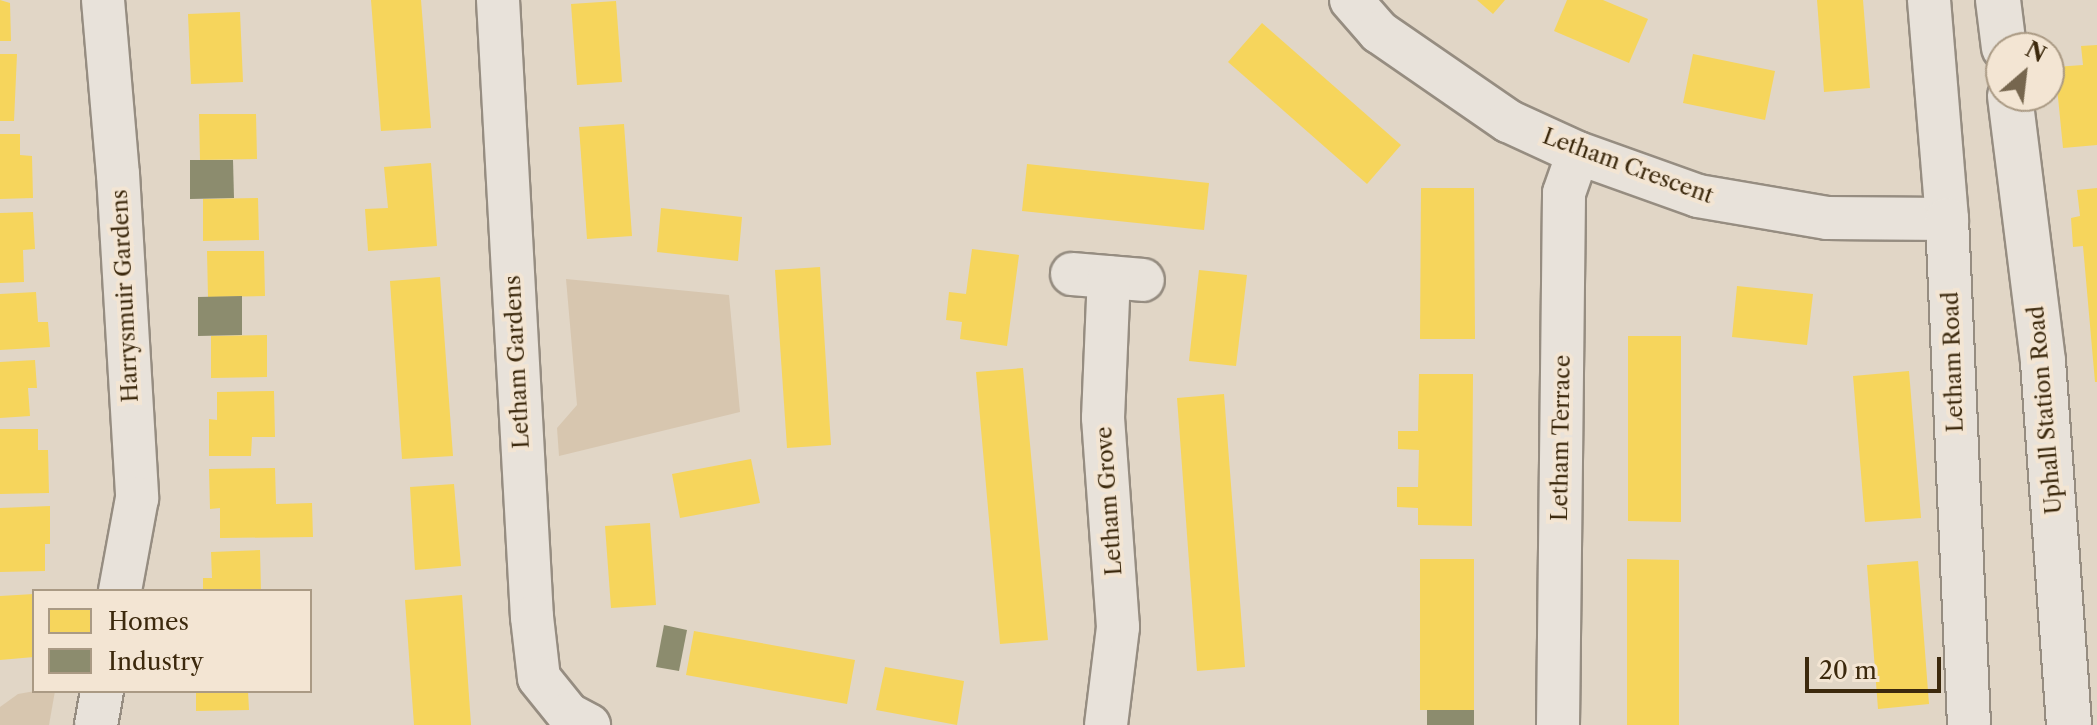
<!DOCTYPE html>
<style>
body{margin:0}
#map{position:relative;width:2097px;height:725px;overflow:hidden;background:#e1d6c6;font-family:"Libre Caslon Text",serif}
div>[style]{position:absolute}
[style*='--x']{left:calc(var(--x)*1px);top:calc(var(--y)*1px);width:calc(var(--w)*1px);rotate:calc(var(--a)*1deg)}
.green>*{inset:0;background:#d7c6af}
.homes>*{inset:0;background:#f6d55c}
.industry>*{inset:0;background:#8c8c6e}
.roads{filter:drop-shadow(2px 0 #968d81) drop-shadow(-2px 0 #968d81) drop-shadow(0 2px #968d81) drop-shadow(0 -2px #968d81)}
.street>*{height:42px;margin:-21px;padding:0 21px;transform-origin:21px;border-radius:21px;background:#e8e2da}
.secondary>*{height:44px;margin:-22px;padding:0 22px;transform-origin:22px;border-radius:22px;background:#e8e2da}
span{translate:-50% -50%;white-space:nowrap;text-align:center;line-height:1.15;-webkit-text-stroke:8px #f3e5d3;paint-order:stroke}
.street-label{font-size:22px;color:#3c290d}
.legend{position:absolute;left:32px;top:589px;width:280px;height:104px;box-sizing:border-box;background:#f3e5d3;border:2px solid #aa9a84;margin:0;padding:10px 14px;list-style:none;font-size:24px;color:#3c290d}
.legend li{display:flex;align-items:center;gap:16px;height:40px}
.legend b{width:40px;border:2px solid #aa9a84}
.north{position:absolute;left:1985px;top:32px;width:80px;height:80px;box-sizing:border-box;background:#f3e5d3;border:2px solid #aa9a84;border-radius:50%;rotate:28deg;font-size:22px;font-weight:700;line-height:32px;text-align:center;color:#3c290d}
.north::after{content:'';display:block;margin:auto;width:28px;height:36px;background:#76664e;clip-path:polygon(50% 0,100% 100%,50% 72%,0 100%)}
.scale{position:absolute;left:1805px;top:657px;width:136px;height:36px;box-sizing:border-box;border:4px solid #3c290d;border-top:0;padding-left:10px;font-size:24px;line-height:28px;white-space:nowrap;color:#3c290d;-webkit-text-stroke:6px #f3e5d3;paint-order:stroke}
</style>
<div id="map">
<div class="green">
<div style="clip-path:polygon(566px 279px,729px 295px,740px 412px,559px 456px,557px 428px,577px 405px)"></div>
<div style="clip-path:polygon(35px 691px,55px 691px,49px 725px,0 725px,0 707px,18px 694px)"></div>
</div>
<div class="homes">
<div style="clip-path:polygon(0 0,10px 3px,11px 41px,0 41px)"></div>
<div style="clip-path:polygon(371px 0,421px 0,431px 128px,381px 131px)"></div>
<div style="clip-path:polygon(1477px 0,1505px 0,1493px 14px)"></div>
<div style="clip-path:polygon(1567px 0,1603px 0,1648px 19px,1629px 63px,1554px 31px)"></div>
<div style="clip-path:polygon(1817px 0,1863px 0,1870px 88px,1824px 92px)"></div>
<div style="clip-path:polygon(616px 1px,622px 82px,577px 85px,571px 4px)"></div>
<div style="clip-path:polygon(240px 12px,243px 82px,191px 84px,188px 14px)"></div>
<div style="clip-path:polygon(1262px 23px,1401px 145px,1367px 184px,1228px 62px)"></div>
<div style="clip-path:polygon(2097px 45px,2097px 145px,2063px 148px,2055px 67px,2083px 65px,2081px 46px)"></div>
<div style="clip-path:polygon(0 54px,17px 54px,14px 121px,0 121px)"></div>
<div style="clip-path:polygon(1693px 54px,1775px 71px,1765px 120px,1683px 103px)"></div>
<div style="clip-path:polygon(199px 114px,256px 114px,257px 159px,200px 160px)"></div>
<div style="clip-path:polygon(624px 124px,632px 236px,587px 239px,579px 127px)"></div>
<div style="clip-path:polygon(0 134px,20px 134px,20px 155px,32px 156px,33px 198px,0 199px)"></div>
<div style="clip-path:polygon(431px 163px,437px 246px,368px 251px,365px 209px,388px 208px,384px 167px)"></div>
<div style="clip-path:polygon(1027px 164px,1209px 183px,1204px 230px,1022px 211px)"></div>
<div style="clip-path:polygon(1421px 188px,1474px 188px,1475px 339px,1420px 339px)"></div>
<div style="clip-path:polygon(2097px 188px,2097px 382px,2095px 382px,2083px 246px,2073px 247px,2071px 218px,2080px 216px,2077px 190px)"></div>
<div style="clip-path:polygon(258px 198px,259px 240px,203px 241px,203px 199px)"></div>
<div style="clip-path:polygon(661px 208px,742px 217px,738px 261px,657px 252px)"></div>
<div style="clip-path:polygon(33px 212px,35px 249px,23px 250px,24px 282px,0 283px,0 213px)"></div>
<div style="clip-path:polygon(972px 249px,1019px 255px,1007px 346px,960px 339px,962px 322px,946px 320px,949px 292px,966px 294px)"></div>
<div style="clip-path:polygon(207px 251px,264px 251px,265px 296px,208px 297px)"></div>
<div style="clip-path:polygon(820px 267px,831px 445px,787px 448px,775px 270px)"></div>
<div style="clip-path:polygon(1199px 270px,1247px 275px,1236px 366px,1189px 361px)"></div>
<div style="clip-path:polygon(440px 277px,453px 456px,402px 459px,390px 281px)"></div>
<div style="clip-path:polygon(1737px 286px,1813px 294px,1807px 345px,1732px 337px)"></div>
<div style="clip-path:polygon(36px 292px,38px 322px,48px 322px,50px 347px,0 350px,0 294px)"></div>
<div style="clip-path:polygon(267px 335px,267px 377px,211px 378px,211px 336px)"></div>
<div style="clip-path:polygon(1628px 336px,1681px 336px,1681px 522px,1628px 521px)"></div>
<div style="clip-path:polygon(35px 360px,37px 388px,28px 388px,30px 416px,0 418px,0 362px)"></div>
<div style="clip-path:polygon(1023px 368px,1048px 640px,1000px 644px,976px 372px)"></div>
<div style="clip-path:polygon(1909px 371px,1921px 518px,1865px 522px,1853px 376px)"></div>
<div style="clip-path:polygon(1419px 374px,1473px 374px,1472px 526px,1418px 525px,1418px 508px,1397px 507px,1397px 487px,1418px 487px,1419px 450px,1398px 449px,1398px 431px,1418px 431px)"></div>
<div style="clip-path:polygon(274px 391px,275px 437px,252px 437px,251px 456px,209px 456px,209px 419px,217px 420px,217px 392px)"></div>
<div style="clip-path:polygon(1224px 394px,1245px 667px,1197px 671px,1177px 398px)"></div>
<div style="clip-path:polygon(0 429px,38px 429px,38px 450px,48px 450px,49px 493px,0 494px)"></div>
<div style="clip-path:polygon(751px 459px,760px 503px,680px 518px,672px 474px)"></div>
<div style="clip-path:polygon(275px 468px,276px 504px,312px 503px,313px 537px,220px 538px,220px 508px,210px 509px,209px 469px)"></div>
<div style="clip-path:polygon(454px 484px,461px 566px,415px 570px,410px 487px)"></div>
<div style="clip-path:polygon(50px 506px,50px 544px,45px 544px,45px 571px,0 572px,0 508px)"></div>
<div style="clip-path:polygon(650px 523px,656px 605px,611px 608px,605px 526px)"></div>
<div style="clip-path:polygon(260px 550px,261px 591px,203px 591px,203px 578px,212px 578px,211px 552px)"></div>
<div style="clip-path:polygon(1420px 559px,1474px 559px,1474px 710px,1420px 710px)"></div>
<div style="clip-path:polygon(1627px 559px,1679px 560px,1679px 725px,1627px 725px)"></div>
<div style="clip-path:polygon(1918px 561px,1929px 704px,1878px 709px,1867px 565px)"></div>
<div style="clip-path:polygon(34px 594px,34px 657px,0 660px,0 596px)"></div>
<div style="clip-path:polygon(462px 595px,471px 725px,414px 725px,405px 600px)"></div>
<div style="clip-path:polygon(694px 631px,855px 660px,847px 704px,686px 675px)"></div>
<div style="clip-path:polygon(885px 667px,964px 681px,957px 725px,876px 710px)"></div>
<div style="clip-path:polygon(196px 691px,248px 691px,249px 710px,196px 711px)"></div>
</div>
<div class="industry">
<div style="clip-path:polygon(190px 160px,233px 160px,234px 198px,190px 199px)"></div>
<div style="clip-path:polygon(242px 296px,242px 335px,198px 336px,198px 297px)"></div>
<div style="clip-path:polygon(664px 625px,687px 630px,679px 671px,656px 667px)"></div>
<div style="clip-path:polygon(1427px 710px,1474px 710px,1474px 725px,1427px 725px)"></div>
</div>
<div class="roads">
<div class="street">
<div style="--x:103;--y:0;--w:175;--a:85.1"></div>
<div style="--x:118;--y:174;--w:325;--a:86.6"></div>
<div style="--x:137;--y:498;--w:95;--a:100.4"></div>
<div style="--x:498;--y:0;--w:618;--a:86.85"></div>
<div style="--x:532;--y:617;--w:61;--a:83.5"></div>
<div style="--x:539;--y:678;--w:46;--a:51.1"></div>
<div style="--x:568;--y:714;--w:24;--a:28"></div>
<div style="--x:1351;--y:0;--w:43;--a:48.8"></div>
<div style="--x:1379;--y:32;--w:157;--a:34.6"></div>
<div style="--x:1508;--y:121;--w:77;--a:24.6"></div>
<div style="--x:1578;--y:153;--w:127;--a:19.7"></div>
<div style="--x:1698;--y:196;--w:131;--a:9.7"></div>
<div style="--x:1827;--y:218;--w:120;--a:0.5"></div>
<div style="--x:1929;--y:0;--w:220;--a:85.3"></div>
<div style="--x:1947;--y:219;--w:506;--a:87.51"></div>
<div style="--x:1072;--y:274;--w:71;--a:4.8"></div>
<div style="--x:96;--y:725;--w:35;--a:-80"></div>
<div style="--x:1106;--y:725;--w:99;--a:-83"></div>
<div style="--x:1118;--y:627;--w:210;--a:-94.1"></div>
<div style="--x:1103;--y:418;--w:141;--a:-87.6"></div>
<div style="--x:1558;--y:725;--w:532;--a:-89.35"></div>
<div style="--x:1564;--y:193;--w:42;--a:-70.7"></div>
</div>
<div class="secondary">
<div style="--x:1998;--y:0;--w:48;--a:82.9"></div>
<div style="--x:2010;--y:96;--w:268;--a:82.9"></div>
<div style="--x:2043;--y:362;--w:364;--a:85.9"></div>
</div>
</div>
<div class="street-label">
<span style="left:1628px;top:166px;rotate:20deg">Letham Crescent</span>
<span style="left:125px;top:296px;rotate:-93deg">Harrysmuir Gardens</span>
<span style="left:517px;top:362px;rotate:-93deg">Letham Gardens</span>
<span style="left:1953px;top:362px;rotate:-92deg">Letham Road</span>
<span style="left:2045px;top:410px;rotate:-95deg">Uphall Station Road</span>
<span style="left:1561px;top:438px;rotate:-89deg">Letham Terrace</span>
<span style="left:1109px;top:501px;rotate:-94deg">Letham Grove</span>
</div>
<ul class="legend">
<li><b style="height:22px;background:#f6d55c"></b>Homes</li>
<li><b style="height:22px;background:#8c8c6e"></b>Industry</li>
</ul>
<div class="north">N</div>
<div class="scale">20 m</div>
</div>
